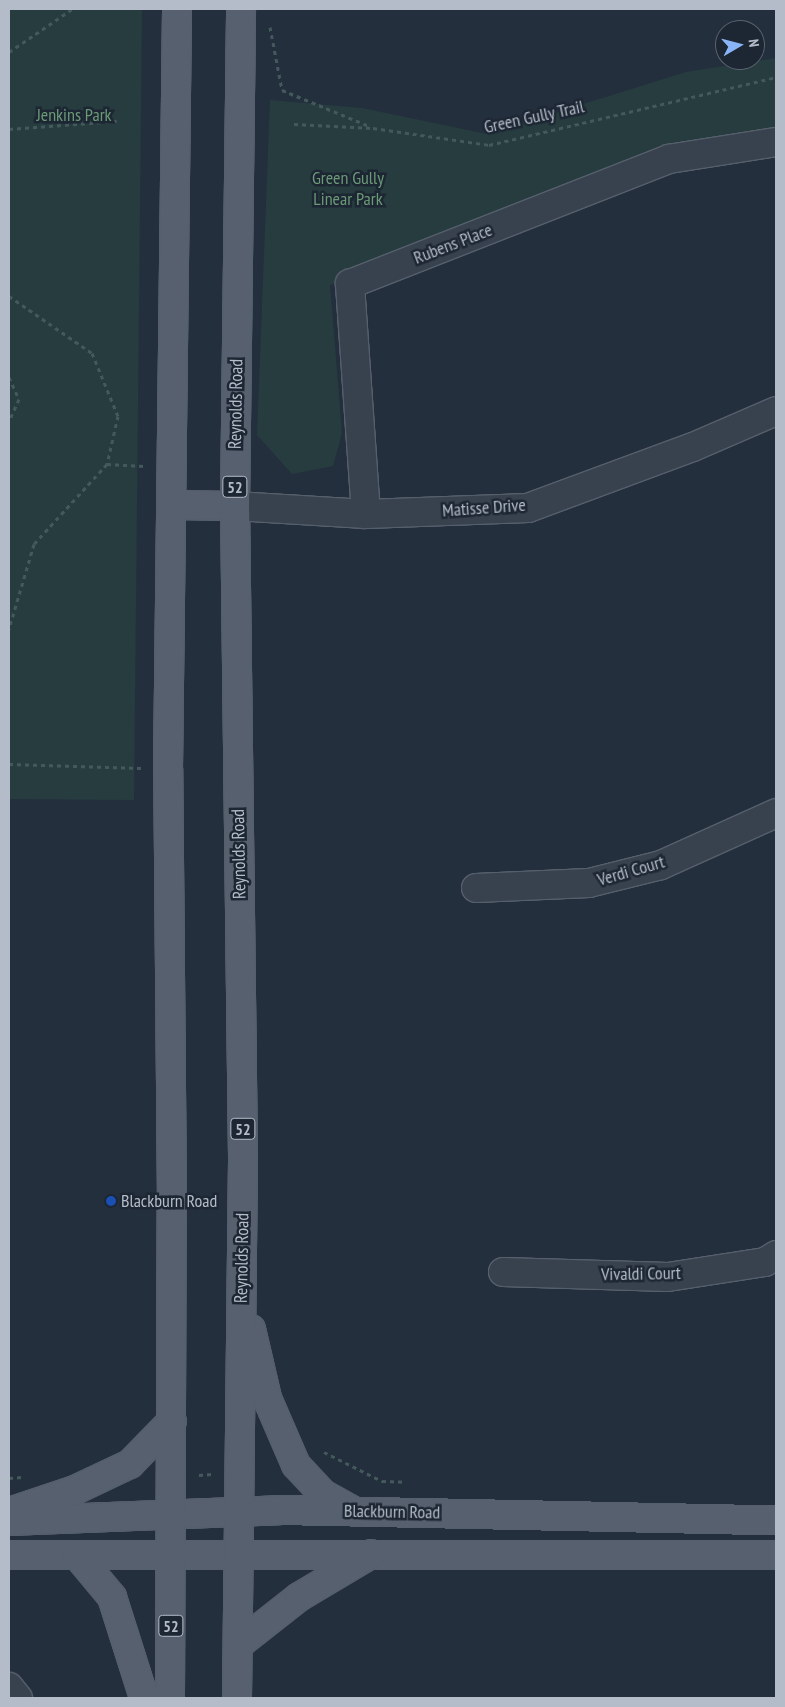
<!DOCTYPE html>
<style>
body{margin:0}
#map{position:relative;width:785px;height:1707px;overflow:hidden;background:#242f3e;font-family:"PT Sans Narrow",sans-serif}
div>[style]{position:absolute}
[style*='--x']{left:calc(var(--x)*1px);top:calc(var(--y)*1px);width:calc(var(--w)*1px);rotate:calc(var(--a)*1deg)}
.green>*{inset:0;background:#263c3f}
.path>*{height:3px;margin-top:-1.5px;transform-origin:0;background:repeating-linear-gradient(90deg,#44595c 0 4px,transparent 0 8px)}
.roads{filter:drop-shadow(1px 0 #565f6c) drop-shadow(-1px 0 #565f6c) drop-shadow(0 1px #565f6c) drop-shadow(0 -1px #565f6c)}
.minor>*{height:28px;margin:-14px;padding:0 14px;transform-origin:14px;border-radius:14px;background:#38414e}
.major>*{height:28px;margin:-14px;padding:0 14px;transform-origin:14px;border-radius:14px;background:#56606e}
.dots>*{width:14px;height:14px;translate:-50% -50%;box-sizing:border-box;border:2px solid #1d2633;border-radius:50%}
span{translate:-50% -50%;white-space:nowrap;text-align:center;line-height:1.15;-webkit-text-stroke:5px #1d2633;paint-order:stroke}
.shield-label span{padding:1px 4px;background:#1d2633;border:1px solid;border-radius:4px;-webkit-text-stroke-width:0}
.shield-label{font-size:16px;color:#b4bcc9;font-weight:700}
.park-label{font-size:18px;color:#6b9a76}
.street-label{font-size:18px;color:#b4bcc9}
.poi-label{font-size:18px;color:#b4bcc9}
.left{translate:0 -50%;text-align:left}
.frame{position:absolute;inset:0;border:10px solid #b4bcc9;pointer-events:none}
.north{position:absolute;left:715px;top:20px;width:50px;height:50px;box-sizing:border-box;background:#1d2633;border:1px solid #59626f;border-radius:50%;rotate:82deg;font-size:14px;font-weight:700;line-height:20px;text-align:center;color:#b4bcc9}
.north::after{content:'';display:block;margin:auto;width:18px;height:22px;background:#8ab4f8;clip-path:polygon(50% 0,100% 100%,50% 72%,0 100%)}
</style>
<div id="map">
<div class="green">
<div style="clip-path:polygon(9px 9px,142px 9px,134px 800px,9px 799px)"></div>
<div style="clip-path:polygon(776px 58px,776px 132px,658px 152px,330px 285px,342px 433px,333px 466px,292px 474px,257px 435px,270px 100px,362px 108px,487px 134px,686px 72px)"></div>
</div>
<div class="path">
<div style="--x:270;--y:27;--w:64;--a:79.2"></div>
<div style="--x:282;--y:90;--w:94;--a:22.5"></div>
<div style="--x:9;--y:52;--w:76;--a:-34.3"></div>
<div style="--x:294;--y:124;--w:79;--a:2.9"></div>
<div style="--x:373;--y:128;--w:117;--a:8.3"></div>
<div style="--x:489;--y:145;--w:295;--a:-13.3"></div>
<div style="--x:9;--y:129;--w:108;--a:-4.2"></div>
<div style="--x:9;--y:296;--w:101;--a:34.5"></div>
<div style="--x:92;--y:353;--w:68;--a:67.6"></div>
<div style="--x:118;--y:416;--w:49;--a:102.9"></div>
<div style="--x:107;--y:464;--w:108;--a:132.4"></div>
<div style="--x:34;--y:544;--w:89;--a:106.4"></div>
<div style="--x:9;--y:377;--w:24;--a:66"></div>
<div style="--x:19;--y:399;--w:24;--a:114"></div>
<div style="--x:107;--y:464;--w:37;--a:3"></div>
<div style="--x:9;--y:764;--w:132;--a:1.7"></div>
<div style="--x:324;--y:1452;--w:65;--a:26.6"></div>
<div style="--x:382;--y:1481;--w:24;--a:2"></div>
<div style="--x:199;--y:1475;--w:13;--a:-4"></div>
<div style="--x:9;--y:1478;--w:13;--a:-4"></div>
<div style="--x:684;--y:1697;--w:1;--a:90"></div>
</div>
<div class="roads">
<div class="minor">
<div style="--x:235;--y:506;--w:131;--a:3.5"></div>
<div style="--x:366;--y:514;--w:162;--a:-2.1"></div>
<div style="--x:528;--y:508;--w:176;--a:-20.3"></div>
<div style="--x:693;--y:447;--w:90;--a:-23.4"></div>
<div style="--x:366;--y:514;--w:231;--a:-94"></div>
<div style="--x:350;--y:284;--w:343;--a:-21.4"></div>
<div style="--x:669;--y:159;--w:108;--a:-9"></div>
<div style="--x:476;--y:888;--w:113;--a:-2.5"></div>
<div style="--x:589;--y:883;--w:74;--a:-14"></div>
<div style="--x:661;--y:865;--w:126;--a:-24.3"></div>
<div style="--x:503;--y:1272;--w:165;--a:1.7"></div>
<div style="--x:668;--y:1277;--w:98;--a:-8.8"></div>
<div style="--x:765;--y:1262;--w:13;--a:-32"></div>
<div style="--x:9;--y:1687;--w:14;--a:51"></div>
</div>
<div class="major">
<div style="--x:174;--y:505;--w:61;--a:0.9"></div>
<div style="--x:251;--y:1329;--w:71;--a:76.9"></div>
<div style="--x:267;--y:1398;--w:73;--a:66.6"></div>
<div style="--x:296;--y:1465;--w:40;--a:47"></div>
<div style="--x:323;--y:1494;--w:33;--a:29"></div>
<div style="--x:9;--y:1512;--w:70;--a:-18.4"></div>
<div style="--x:75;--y:1490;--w:61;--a:-25.3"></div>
<div style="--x:130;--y:1464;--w:60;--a:-45.7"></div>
<div style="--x:9;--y:1521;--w:270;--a:-2.3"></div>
<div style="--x:279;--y:1510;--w:497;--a:1.2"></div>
<div style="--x:9;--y:1555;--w:767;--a:0"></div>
<div style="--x:77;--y:1555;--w:55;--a:50.2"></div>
<div style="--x:112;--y:1597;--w:106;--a:72.4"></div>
<div style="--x:238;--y:1645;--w:78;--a:-38.2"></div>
<div style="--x:299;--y:1597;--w:84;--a:-30.8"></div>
<div style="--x:170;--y:1698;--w:497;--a:-89.8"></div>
<div style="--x:172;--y:1201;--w:432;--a:-90.5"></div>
<div style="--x:168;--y:769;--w:760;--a:-89.32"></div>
<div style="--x:237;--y:1698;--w:541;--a:-89.36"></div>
<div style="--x:243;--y:1157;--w:651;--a:-90.7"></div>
<div style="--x:235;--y:506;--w:497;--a:-89.3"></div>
</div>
</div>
<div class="dots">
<div style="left:111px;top:1201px;background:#1a4fb4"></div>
</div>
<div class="shield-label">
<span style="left:235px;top:487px">52</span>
<span style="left:243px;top:1129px">52</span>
<span style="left:171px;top:1626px">52</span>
</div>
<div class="park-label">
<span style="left:74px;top:115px">Jenkins Park</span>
<span style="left:348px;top:189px">Green Gully<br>Linear Park</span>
</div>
<div class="street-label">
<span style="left:534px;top:117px;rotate:-12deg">Green Gully Trail</span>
<span style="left:453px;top:244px;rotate:-21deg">Rubens Place</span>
<span style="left:236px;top:404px;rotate:-89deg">Reynolds Road</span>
<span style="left:484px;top:508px;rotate:-4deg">Matisse Drive</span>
<span style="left:239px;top:854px;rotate:-91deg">Reynolds Road</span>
<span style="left:631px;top:871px;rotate:-16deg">Verdi Court</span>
<span style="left:242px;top:1258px;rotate:-89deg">Reynolds Road</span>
<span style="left:641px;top:1274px;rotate:-1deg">Vivaldi Court</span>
<span style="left:392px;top:1512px;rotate:1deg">Blackburn Road</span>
</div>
<div class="poi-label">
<span class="left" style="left:121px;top:1201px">Blackburn Road</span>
</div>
<div class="frame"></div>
<div class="north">N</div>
</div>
